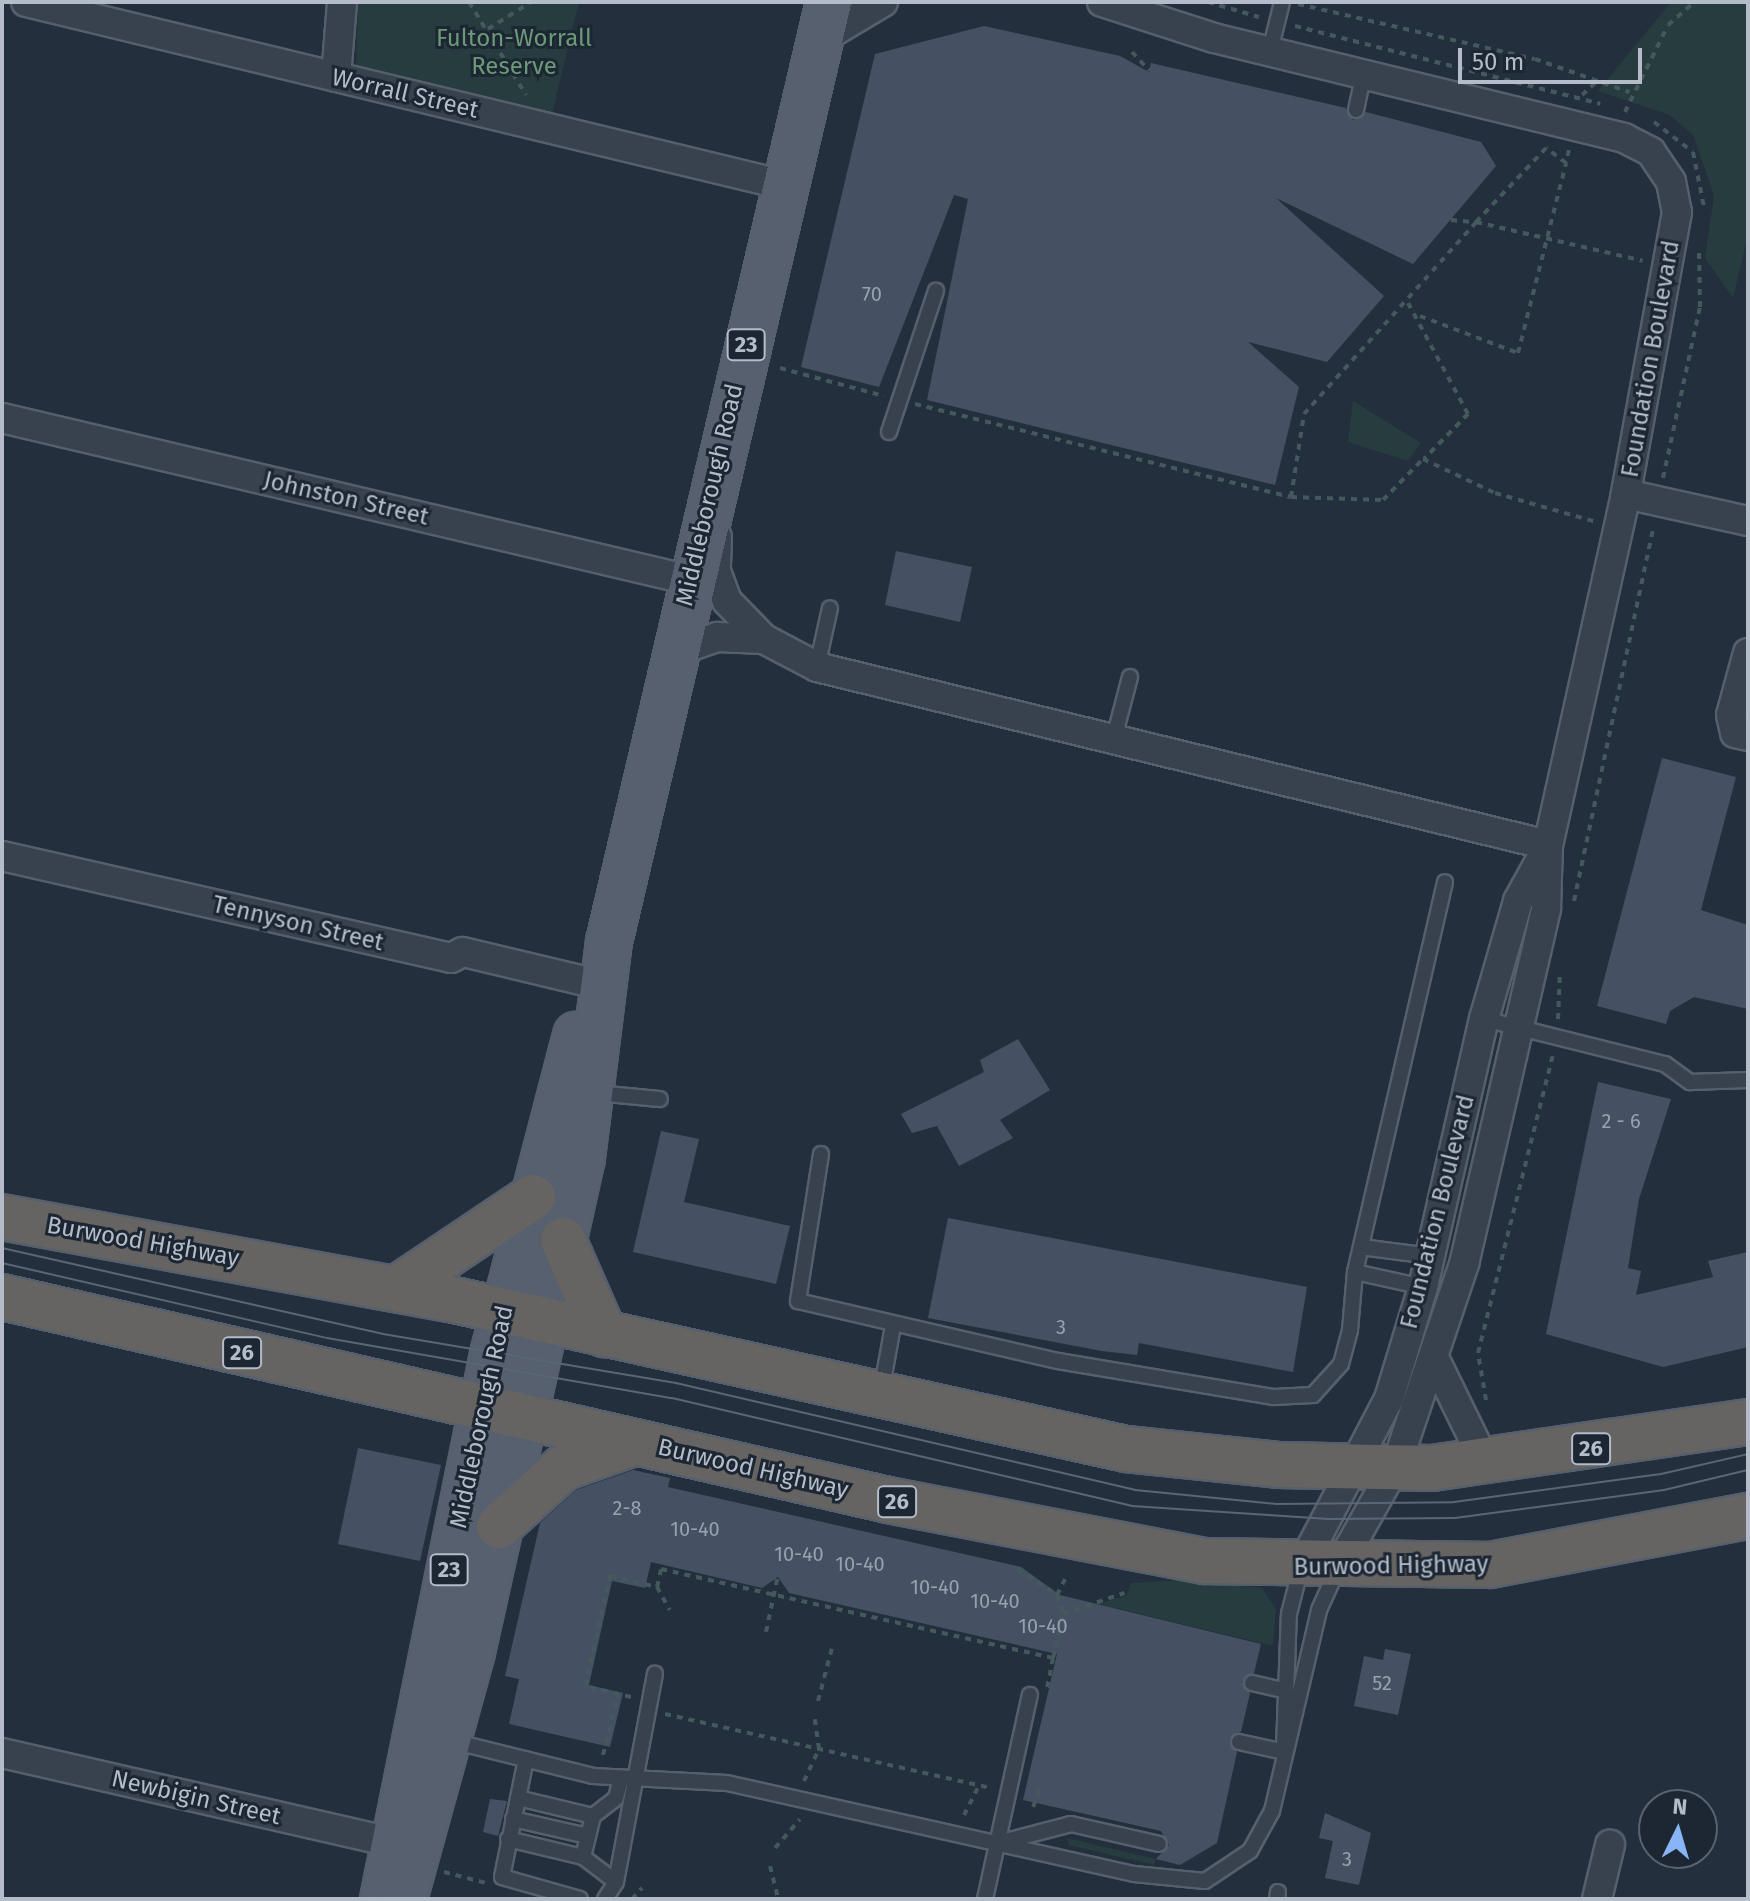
<!DOCTYPE html>
<style>
body{margin:0}
#map{position:relative;width:1750px;height:1901px;overflow:hidden;background:#242f3e;font-family:"Fira Sans",sans-serif}
div>[style]{position:absolute}
[style*='--x']{left:calc(var(--x)*1px);top:calc(var(--y)*1px);width:calc(var(--w)*1px);rotate:calc(var(--a)*1deg)}
.green>*{inset:0;background:#263c3f}
.building>*{inset:0;background:#455162}
.path>*{height:4px;margin-top:-2px;transform-origin:0;background:repeating-linear-gradient(90deg,#44595c 0 6px,transparent 0 12px)}
.roads{filter:drop-shadow(2px 0 #565f6c) drop-shadow(-2px 0 #565f6c) drop-shadow(0 2px #565f6c) drop-shadow(0 -2px #565f6c)}
.service>*{height:14px;margin:-7px;padding:0 7px;transform-origin:7px;border-radius:7px;background:#38414e}
.minor>*{height:28px;margin:-14px;padding:0 14px;transform-origin:14px;border-radius:14px;background:#38414e}
.primary>*{height:44px;margin:-22px;padding:0 22px;transform-origin:22px;border-radius:22px;background:#56606e}
.trunk>*{height:44px;margin:-22px;padding:0 22px;transform-origin:22px;border-radius:22px;background:#656462}
.tram>*{height:2px;margin:-1px;padding:0 1px;transform-origin:1px;border-radius:1px;background:#5a6575}
span{translate:-50% -50%;white-space:nowrap;text-align:center;line-height:1.15;-webkit-text-stroke:6px #1d2633;paint-order:stroke}
.number-label{font-size:20px;color:#98a1af}
.number-label span{-webkit-text-stroke-width:0}
.shield-label span{padding:2px 6px;background:#1d2633;border:2px solid;border-radius:6px;-webkit-text-stroke-width:0}
.shield-label{font-size:22px;color:#b4bcc9;font-weight:700}
.park-label{font-size:24px;color:#6b9a76}
.street-label{font-size:24px;color:#b4bcc9}
.frame{position:absolute;inset:0;border:4px solid #b4bcc9;pointer-events:none}
.north{position:absolute;left:1638px;top:1789px;width:80px;height:80px;box-sizing:border-box;background:#1d2633;border:2px solid #59626f;border-radius:50%;rotate:5deg;font-size:22px;font-weight:700;line-height:32px;text-align:center;color:#b4bcc9}
.north::after{content:'';display:block;margin:auto;width:28px;height:36px;background:#8ab4f8;clip-path:polygon(50% 0,100% 100%,50% 72%,0 100%)}
.scale{position:absolute;left:1458px;top:48px;width:184px;height:36px;box-sizing:border-box;border:4px solid #b4bcc9;border-top:0;padding-left:10px;font-size:24px;line-height:28px;white-space:nowrap;color:#b4bcc9;-webkit-text-stroke:6px #1d2633;paint-order:stroke}
</style>
<div id="map">
<div class="green">
<div style="clip-path:polygon(358px 2px,579px 2px,552px 114px,356px 65px)"></div>
<div style="clip-path:polygon(1671px 2px,1748px 2px,1748px 235px,1733px 298px,1705px 258px,1714px 195px,1693px 135px,1670px 115px,1598px 91px)"></div>
<div style="clip-path:polygon(1353px 401px,1421px 443px,1408px 461px,1348px 442px)"></div>
<div style="clip-path:polygon(1184px 1580px,1262px 1588px,1276px 1609px,1273px 1646px,1099px 1604px,1127px 1595px,1131px 1583px)"></div>
<div style="clip-path:polygon(1067px 1838px,1156px 1859px,1154px 1865px,1069px 1845px)"></div>
</div>
<div class="building">
<div style="clip-path:polygon(984px 26px,1120px 56px,1149px 72px,1151px 63px,1346px 108px,1353px 120px,1366px 112px,1481px 142px,1496px 166px,1413px 264px,1276px 198px,1384px 296px,1327px 362px,1248px 342px,1299px 387px,1275px 485px,927px 400px,968px 199px,954px 195px,879px 387px,801px 367px,875px 54px)"></div>
<div style="clip-path:polygon(896px 551px,972px 567px,960px 622px,885px 605px)"></div>
<div style="clip-path:polygon(1662px 758px,1736px 777px,1701px 910px,1748px 925px,1748px 1009px,1694px 997px,1670px 1011px,1666px 1024px,1597px 1006px)"></div>
<div style="clip-path:polygon(1018px 1039px,1050px 1090px,1000px 1120px,1013px 1138px,959px 1166px,937px 1126px,912px 1133px,901px 1114px,984px 1072px,980px 1060px)"></div>
<div style="clip-path:polygon(1598px 1082px,1671px 1099px,1639px 1199px,1628px 1268px,1641px 1271px,1636px 1295px,1713px 1277px,1708px 1261px,1748px 1252px,1748px 1347px,1663px 1367px,1546px 1334px)"></div>
<div style="clip-path:polygon(661px 1131px,699px 1139px,684px 1202px,790px 1226px,776px 1284px,633px 1252px)"></div>
<div style="clip-path:polygon(948px 1218px,1307px 1287px,1293px 1372px,1139px 1343px,1137px 1355px,1102px 1351px,928px 1318px)"></div>
<div style="clip-path:polygon(358px 1448px,441px 1465px,420px 1561px,338px 1544px)"></div>
<div style="clip-path:polygon(633px 1470px,670px 1478px,668px 1487px,1021px 1567px,1060px 1595px,1261px 1644px,1254px 1673px,1242px 1682px,1250px 1693px,1241px 1732px,1230px 1739px,1237px 1752px,1217px 1843px,1180px 1865px,1156px 1859px,1169px 1845px,1161px 1831px,1023px 1800px,1057px 1654px,789px 1593px,778px 1577px,762px 1588px,651px 1562px,645px 1588px,612px 1581px,589px 1685px,623px 1693px,610px 1747px,509px 1724px,519px 1679px,505px 1676px,540px 1523px,576px 1490px)"></div>
<div style="clip-path:polygon(1385px 1649px,1411px 1654px,1398px 1715px,1354px 1706px,1364px 1656px,1383px 1660px)"></div>
<div style="clip-path:polygon(490px 1799px,507px 1801px,498px 1836px,483px 1832px)"></div>
<div style="clip-path:polygon(1325px 1813px,1371px 1833px,1359px 1885px,1325px 1878px,1333px 1841px,1319px 1838px)"></div>
</div>
<div class="path">
<div style="--x:469;--y:2;--w:109;--a:58.5"></div>
<div style="--x:1208;--y:2;--w:53;--a:16.4"></div>
<div style="--x:1298;--y:4;--w:243;--a:13.1"></div>
<div style="--x:1535;--y:59;--w:100;--a:19.3"></div>
<div style="--x:1295;--y:26;--w:315;--a:14.3"></div>
<div style="--x:488;--y:29;--w:51;--a:-32.1"></div>
<div style="--x:1132;--y:52;--w:25;--a:47"></div>
<div style="--x:1582;--y:95;--w:21;--a:-43"></div>
<div style="--x:1625;--y:112;--w:97;--a:-63.7"></div>
<div style="--x:1668;--y:25;--w:35;--a:-41"></div>
<div style="--x:1654;--y:122;--w:49;--a:37.6"></div>
<div style="--x:1693;--y:152;--w:56;--a:78.7"></div>
<div style="--x:1569;--y:150;--w:13;--a:103"></div>
<div style="--x:1566;--y:163;--w:25;--a:-143"></div>
<div style="--x:1546;--y:148;--w:102;--a:133.4"></div>
<div style="--x:1476;--y:222;--w:171;--a:13.1"></div>
<div style="--x:1451;--y:220;--w:25;--a:5"></div>
<div style="--x:1408;--y:303;--w:126;--a:61.6"></div>
<div style="--x:1468;--y:414;--w:63;--a:134.4"></div>
<div style="--x:1420;--y:316;--w:105;--a:20.7"></div>
<div style="--x:1518;--y:353;--w:196;--a:-75.8"></div>
<div style="--x:780;--y:368;--w:108;--a:15.1"></div>
<div style="--x:915;--y:404;--w:387;--a:13.9"></div>
<div style="--x:1291;--y:497;--w:84;--a:-81.1"></div>
<div style="--x:1304;--y:414;--w:258;--a:-48.1"></div>
<div style="--x:1663;--y:478;--w:175;--a:-77.8"></div>
<div style="--x:1700;--y:307;--w:60;--a:-91"></div>
<div style="--x:1291;--y:497;--w:92;--a:1.9"></div>
<div style="--x:1383;--y:500;--w:57;--a:-45.7"></div>
<div style="--x:1423;--y:459;--w:80;--a:25.3"></div>
<div style="--x:1495;--y:493;--w:105;--a:16"></div>
<div style="--x:1574;--y:901;--w:383;--a:-78"></div>
<div style="--x:1558;--y:1019;--w:47;--a:-87.6"></div>
<div style="--x:1486;--y:1400;--w:48;--a:-99.7"></div>
<div style="--x:1478;--y:1353;--w:307;--a:-75.9"></div>
<div style="--x:1017;--y:1569;--w:48;--a:33"></div>
<div style="--x:657;--y:1587;--w:26;--a:61"></div>
<div style="--x:1057;--y:1595;--w:20;--a:72"></div>
<div style="--x:1057;--y:1595;--w:18;--a:-63"></div>
<div style="--x:766;--y:1632;--w:58;--a:-78.1"></div>
<div style="--x:1053;--y:1658;--w:45;--a:-77.2"></div>
<div style="--x:1063;--y:1614;--w:65;--a:-19"></div>
<div style="--x:631;--y:1697;--w:47;--a:-166.6"></div>
<div style="--x:585;--y:1686;--w:113;--a:-77.2"></div>
<div style="--x:610;--y:1576;--w:48;--a:13.2"></div>
<div style="--x:657;--y:1587;--w:18;--a:-77"></div>
<div style="--x:661;--y:1569;--w:402;--a:12.8"></div>
<div style="--x:1053;--y:1658;--w:31;--a:101"></div>
<div style="--x:818;--y:1701;--w:55;--a:-75.2"></div>
<div style="--x:665;--y:1714;--w:335;--a:12.8"></div>
<div style="--x:603;--y:1755;--w:63;--a:-76.2"></div>
<div style="--x:804;--y:1781;--w:35;--a:-65"></div>
<div style="--x:819;--y:1749;--w:30;--a:-98"></div>
<div style="--x:1033;--y:1807;--w:18;--a:-68"></div>
<div style="--x:964;--y:1815;--w:34;--a:-63"></div>
<div style="--x:775;--y:1848;--w:38;--a:-49"></div>
<div style="--x:770;--y:1866;--w:34;--a:76"></div>
<div style="--x:444;--y:1872;--w:43;--a:14.7"></div>
<div style="--x:632;--y:1899;--w:15;--a:-48"></div>
</div>
<div class="roads">
<div class="service">
<div style="--x:1270;--y:51;--w:50;--a:-76.2"></div>
<div style="--x:1356;--y:110;--w:38;--a:-78"></div>
<div style="--x:889;--y:432;--w:149;--a:-71.6"></div>
<div style="--x:817;--y:667;--w:60;--a:-77.6"></div>
<div style="--x:1114;--y:738;--w:63;--a:-75.3"></div>
<div style="--x:1484;--y:1019;--w:187;--a:14"></div>
<div style="--x:1665;--y:1064;--w:31;--a:36"></div>
<div style="--x:1690;--y:1082;--w:58;--a:-2"></div>
<div style="--x:596;--y:1093;--w:64;--a:5.4"></div>
<div style="--x:821;--y:1154;--w:149;--a:98.9"></div>
<div style="--x:798;--y:1301;--w:267;--a:13"></div>
<div style="--x:1058;--y:1361;--w:219;--a:9.5"></div>
<div style="--x:1274;--y:1397;--w:39;--a:-3"></div>
<div style="--x:1313;--y:1395;--w:42;--a:-47.9"></div>
<div style="--x:1341;--y:1364;--w:35;--a:-75"></div>
<div style="--x:1350;--y:1330;--w:58;--a:-85.1"></div>
<div style="--x:1355;--y:1272;--w:400;--a:-77"></div>
<div style="--x:1361;--y:1247;--w:70;--a:7.4"></div>
<div style="--x:1355;--y:1272;--w:70;--a:12.4"></div>
<div style="--x:881;--y:1392;--w:67;--a:-79.7"></div>
<div style="--x:1252;--y:1683;--w:31;--a:13"></div>
<div style="--x:452;--y:1741;--w:145;--a:13.9"></div>
<div style="--x:593;--y:1776;--w:134;--a:3"></div>
<div style="--x:727;--y:1783;--w:417;--a:12.6"></div>
<div style="--x:1134;--y:1874;--w:71;--a:5.6"></div>
<div style="--x:1205;--y:1881;--w:54;--a:-33.7"></div>
<div style="--x:1250;--y:1851;--w:46;--a:-61.2"></div>
<div style="--x:1272;--y:1811;--w:206;--a:-76.8"></div>
<div style="--x:1319;--y:1610;--w:46;--a:-65.7"></div>
<div style="--x:1239;--y:1742;--w:46;--a:12.5"></div>
<div style="--x:1284;--y:1748;--w:134;--a:-87.9"></div>
<div style="--x:1289;--y:1614;--w:49;--a:-75.7"></div>
<div style="--x:526;--y:1759;--w:120;--a:101.5"></div>
<div style="--x:502;--y:1877;--w:81;--a:15.8"></div>
<div style="--x:518;--y:1798;--w:77;--a:13.5"></div>
<div style="--x:513;--y:1819;--w:77;--a:12.8"></div>
<div style="--x:508;--y:1839;--w:77;--a:13.5"></div>
<div style="--x:583;--y:1857;--w:41;--a:37.1"></div>
<div style="--x:1002;--y:1842;--w:71;--a:-14.6"></div>
<div style="--x:1071;--y:1824;--w:90;--a:12.8"></div>
<div style="--x:583;--y:1857;--w:42;--a:-76.3"></div>
<div style="--x:593;--y:1816;--w:29;--a:-38"></div>
<div style="--x:616;--y:1798;--w:21;--a:-76"></div>
<div style="--x:605;--y:1899;--w:20;--a:-57"></div>
<div style="--x:616;--y:1882;--w:212;--a:-79.4"></div>
<div style="--x:985;--y:1899;--w:209;--a:-77.6"></div>
<div style="--x:1277;--y:1899;--w:7;--a:-82"></div>
</div>
<div class="minor">
<div style="--x:26;--y:2;--w:780;--a:13.57"></div>
<div style="--x:1102;--y:2;--w:118;--a:17.8"></div>
<div style="--x:1214;--y:38;--w:422;--a:13.7"></div>
<div style="--x:1624;--y:138;--w:30;--a:27"></div>
<div style="--x:1651;--y:152;--w:36;--a:56"></div>
<div style="--x:1671;--y:182;--w:31;--a:79"></div>
<div style="--x:1677;--y:212;--w:287;--a:100.3"></div>
<div style="--x:1626;--y:494;--w:360;--a:102.5"></div>
<div style="--x:1548;--y:845;--w:64;--a:91.8"></div>
<div style="--x:1546;--y:909;--w:361;--a:103"></div>
<div style="--x:1465;--y:1261;--w:213;--a:108.6"></div>
<div style="--x:1397;--y:1463;--w:120;--a:119.3"></div>
<div style="--x:821;--y:39;--w:72;--a:-30.8"></div>
<div style="--x:336;--y:77;--w:75;--a:-85.4"></div>
<div style="--x:2;--y:418;--w:707;--a:13.25"></div>
<div style="--x:1626;--y:494;--w:125;--a:12.5"></div>
<div style="--x:717;--y:537;--w:34;--a:92"></div>
<div style="--x:716;--y:571;--w:32;--a:70"></div>
<div style="--x:727;--y:601;--w:53;--a:45.8"></div>
<div style="--x:764;--y:639;--w:60;--a:27.8"></div>
<div style="--x:817;--y:667;--w:752;--a:13.69"></div>
<div style="--x:674;--y:652;--w:46;--a:-19.2"></div>
<div style="--x:717;--y:637;--w:47;--a:2.4"></div>
<div style="--x:1748;--y:653;--w:64;--a:105.3"></div>
<div style="--x:1731;--y:715;--w:18;--a:77"></div>
<div style="--x:1735;--y:733;--w:13;--a:13"></div>
<div style="--x:2;--y:856;--w:460;--a:12.8"></div>
<div style="--x:451;--y:958;--w:13;--a:-27"></div>
<div style="--x:463;--y:952;--w:134;--a:13.4"></div>
<div style="--x:1436;--y:1362;--w:111;--a:63.9"></div>
<div style="--x:1301;--y:1567;--w:190;--a:-62.4"></div>
<div style="--x:1389;--y:1399;--w:117;--a:-73.1"></div>
<div style="--x:1423;--y:1287;--w:275;--a:-77.2"></div>
<div style="--x:1484;--y:1019;--w:123;--a:-73.9"></div>
<div style="--x:1518;--y:901;--w:58;--a:-61.2"></div>
<div style="--x:2;--y:1753;--w:399;--a:12.9"></div>
<div style="--x:1597;--y:1899;--w:56;--a:-76.5"></div>
</div>
<div class="primary">
<div style="--x:383;--y:1899;--w:556;--a:-78.59"></div>
<div style="--x:493;--y:1354;--w:330;--a:-75.4"></div>
<div style="--x:404;--y:1899;--w:256;--a:-74.6"></div>
<div style="--x:472;--y:1652;--w:506;--a:-77.45"></div>
<div style="--x:582;--y:1158;--w:218;--a:-82.9"></div>
<div style="--x:609;--y:942;--w:965;--a:-76.83"></div>
</div>
<div class="trunk">
<div style="--x:2;--y:1217;--w:455;--a:10.4"></div>
<div style="--x:450;--y:1299;--w:692;--a:12.51"></div>
<div style="--x:1126;--y:1449;--w:153;--a:6"></div>
<div style="--x:1278;--y:1465;--w:154;--a:1.1"></div>
<div style="--x:1432;--y:1468;--w:319;--a:-8.3"></div>
<div style="--x:563;--y:1240;--w:103;--a:66.4"></div>
<div style="--x:396;--y:1289;--w:165;--a:-33.9"></div>
<div style="--x:2;--y:1297;--w:909;--a:12.9"></div>
<div style="--x:888;--y:1500;--w:322;--a:10.9"></div>
<div style="--x:1204;--y:1561;--w:286;--a:0.8"></div>
<div style="--x:1490;--y:1565;--w:263;--a:-10.8"></div>
<div style="--x:499;--y:1526;--w:86;--a:-42.2"></div>
<div style="--x:563;--y:1468;--w:75;--a:-19.4"></div>
</div>
</div>
<div class="tram">
<div style="--x:2;--y:1248;--w:391;--a:12.7"></div>
<div style="--x:383;--y:1334;--w:297;--a:9.5"></div>
<div style="--x:676;--y:1383;--w:471;--a:13.1"></div>
<div style="--x:1135;--y:1490;--w:142;--a:5.7"></div>
<div style="--x:1276;--y:1504;--w:178;--a:-0.6"></div>
<div style="--x:1454;--y:1502;--w:209;--a:-7.7"></div>
<div style="--x:1661;--y:1474;--w:89;--a:-12.9"></div>
<div style="--x:2;--y:1263;--w:334;--a:13"></div>
<div style="--x:327;--y:1338;--w:350;--a:9.9"></div>
<div style="--x:672;--y:1398;--w:473;--a:13.2"></div>
<div style="--x:1132;--y:1506;--w:197;--a:3.8"></div>
<div style="--x:1329;--y:1519;--w:126;--a:-0.5"></div>
<div style="--x:1455;--y:1518;--w:211;--a:-7.6"></div>
<div style="--x:1664;--y:1490;--w:86;--a:-13.4"></div>
</div>
<div class="number-label">
<span style="left:872px;top:294px">70</span>
<span style="left:1621px;top:1121px">2 - 6</span>
<span style="left:1061px;top:1327px">3</span>
<span style="left:627px;top:1508px">2-8</span>
<span style="left:695px;top:1529px">10-40</span>
<span style="left:799px;top:1554px">10-40</span>
<span style="left:860px;top:1564px">10-40</span>
<span style="left:935px;top:1587px">10-40</span>
<span style="left:995px;top:1601px">10-40</span>
<span style="left:1043px;top:1626px">10-40</span>
<span style="left:1382px;top:1683px">52</span>
<span style="left:1347px;top:1859px">3</span>
</div>
<div class="shield-label">
<span style="left:746px;top:345px">23</span>
<span style="left:242px;top:1353px">26</span>
<span style="left:1591px;top:1449px">26</span>
<span style="left:897px;top:1502px">26</span>
<span style="left:449px;top:1570px">23</span>
</div>
<div class="park-label">
<span style="left:514px;top:53px">Fulton-Worrall<br>Reserve</span>
</div>
<div class="street-label">
<span style="left:405px;top:94px;rotate:13deg">Worrall Street</span>
<span style="left:1651px;top:359px;rotate:-80deg">Foundation Boulevard</span>
<span style="left:710px;top:495px;rotate:-77deg">Middleborough Road</span>
<span style="left:346px;top:499px;rotate:13deg">Johnston Street</span>
<span style="left:298px;top:924px;rotate:13deg">Tennyson Street</span>
<span style="left:1438px;top:1212px;rotate:-76deg">Foundation Boulevard</span>
<span style="left:143px;top:1242px;rotate:10deg">Burwood Highway</span>
<span style="left:482px;top:1417px;rotate:-78deg">Middleborough Road</span>
<span style="left:753px;top:1469px;rotate:13deg">Burwood Highway</span>
<span style="left:1391px;top:1566px;rotate:-1deg">Burwood Highway</span>
<span style="left:196px;top:1798px;rotate:13deg">Newbigin Street</span>
</div>
<div class="frame"></div>
<div class="north">N</div>
<div class="scale">50 m</div>
</div>
